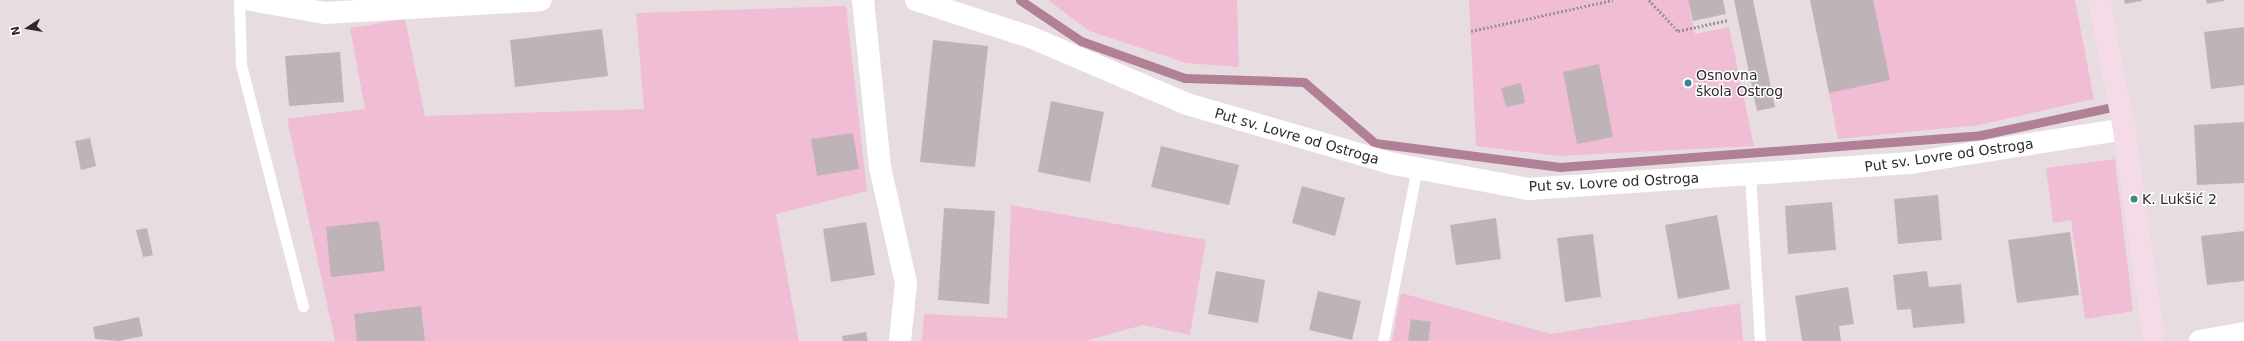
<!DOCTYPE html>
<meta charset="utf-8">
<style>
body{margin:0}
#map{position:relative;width:2244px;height:341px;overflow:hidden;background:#e7dde1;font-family:"DejaVu Sans",sans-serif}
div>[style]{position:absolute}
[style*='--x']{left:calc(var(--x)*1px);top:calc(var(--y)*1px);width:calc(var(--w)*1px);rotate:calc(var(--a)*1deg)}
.green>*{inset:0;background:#f1bdd4}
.stream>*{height:9px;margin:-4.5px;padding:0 4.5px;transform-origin:4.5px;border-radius:4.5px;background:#b17f96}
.building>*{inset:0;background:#beb4b8}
.path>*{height:2.5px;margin-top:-1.25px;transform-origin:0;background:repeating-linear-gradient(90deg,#9a9396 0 2px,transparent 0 4px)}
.service>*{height:11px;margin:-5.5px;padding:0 5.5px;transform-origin:5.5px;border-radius:5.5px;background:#fff}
.minor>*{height:22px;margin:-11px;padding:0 11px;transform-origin:11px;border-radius:11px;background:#fff}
.tertiary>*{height:22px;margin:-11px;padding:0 11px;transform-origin:11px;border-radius:11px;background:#fff}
.secondary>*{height:22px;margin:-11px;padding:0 11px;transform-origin:11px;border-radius:11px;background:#f5dae7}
.dots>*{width:11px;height:11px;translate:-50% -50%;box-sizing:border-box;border:2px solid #fff;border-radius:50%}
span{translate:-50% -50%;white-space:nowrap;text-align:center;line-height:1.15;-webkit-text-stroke:3px #fff;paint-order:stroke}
.poi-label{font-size:14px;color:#2d2a2b}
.left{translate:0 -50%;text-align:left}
.street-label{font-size:14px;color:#2d2a2b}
.north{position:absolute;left:8px;top:8px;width:40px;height:40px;-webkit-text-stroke:3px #fff;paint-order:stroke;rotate:258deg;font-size:11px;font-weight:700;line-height:16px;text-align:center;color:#2d2a2b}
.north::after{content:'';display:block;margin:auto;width:14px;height:18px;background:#2d2a2b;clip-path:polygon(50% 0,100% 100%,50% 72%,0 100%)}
</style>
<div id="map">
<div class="green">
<div style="clip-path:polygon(1048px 0,1237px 0,1239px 67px,1186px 63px,1089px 31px)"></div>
<div style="clip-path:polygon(1469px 0,1688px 0,1695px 34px,1729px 27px,1754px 146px,1559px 156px,1476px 146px)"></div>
<div style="clip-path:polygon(1873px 0,2075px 0,2094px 99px,1979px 125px,1838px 139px,1829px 93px)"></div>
<div style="clip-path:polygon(846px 6px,867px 191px,776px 214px,799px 341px,335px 341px,287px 119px,365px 109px,350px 28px,405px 19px,425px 116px,644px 109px,636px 13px)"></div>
<div style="clip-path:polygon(2115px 159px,2133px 311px,2085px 319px,2071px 220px,2053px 223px,2046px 168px)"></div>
<div style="clip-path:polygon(1011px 205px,1206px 240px,1190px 335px,1143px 325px,1085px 341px,922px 341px,924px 314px,1007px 318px)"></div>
<div style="clip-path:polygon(1401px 293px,1551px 334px,1740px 303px,1743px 341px,1392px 341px)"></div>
</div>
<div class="stream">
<div style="--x:1020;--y:0;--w:73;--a:33.9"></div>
<div style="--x:1081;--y:41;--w:110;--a:19.6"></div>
<div style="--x:1185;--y:78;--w:119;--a:1.9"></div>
<div style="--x:1304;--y:82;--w:94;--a:40.7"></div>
<div style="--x:1375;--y:143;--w:187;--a:7.4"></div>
<div style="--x:1560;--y:167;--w:422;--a:-4.3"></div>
<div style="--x:1981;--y:135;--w:130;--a:-12"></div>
</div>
<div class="building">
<div style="clip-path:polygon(1688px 0,1723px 0,1726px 14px,1693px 21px)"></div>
<div style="clip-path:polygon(1734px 0,1753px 0,1775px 107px,1757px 111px)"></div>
<div style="clip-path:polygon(1810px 0,1873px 0,1890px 80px,1829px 93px)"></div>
<div style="clip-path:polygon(2124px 0,2142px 0,2142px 1px,2125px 4px)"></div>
<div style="clip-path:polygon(2206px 0,2224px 0,2224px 1px,2207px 4px)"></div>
<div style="clip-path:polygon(2244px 27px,2244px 85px,2211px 89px,2204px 32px)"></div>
<div style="clip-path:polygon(602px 29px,608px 76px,515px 87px,510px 40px)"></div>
<div style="clip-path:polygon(933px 40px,988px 46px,975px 167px,920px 162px)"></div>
<div style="clip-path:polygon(340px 52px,344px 102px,289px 106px,285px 56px)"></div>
<div style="clip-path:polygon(1599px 64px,1613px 137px,1577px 144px,1563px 72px)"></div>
<div style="clip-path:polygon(1521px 83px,1525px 103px,1506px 107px,1501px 88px)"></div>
<div style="clip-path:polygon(1051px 101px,1104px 112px,1090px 182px,1038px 172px)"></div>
<div style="clip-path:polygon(2244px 122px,2244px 183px,2197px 185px,2194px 125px)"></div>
<div style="clip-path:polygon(853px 133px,859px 169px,817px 176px,811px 139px)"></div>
<div style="clip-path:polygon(90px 138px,96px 166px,81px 170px,75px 141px)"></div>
<div style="clip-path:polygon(1161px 146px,1239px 165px,1229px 205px,1151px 187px)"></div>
<div style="clip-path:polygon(1302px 186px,1345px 198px,1335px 236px,1292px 223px)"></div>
<div style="clip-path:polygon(1938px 195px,1942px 240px,1898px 244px,1894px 199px)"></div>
<div style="clip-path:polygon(1832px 202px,1836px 250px,1788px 254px,1785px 206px)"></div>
<div style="clip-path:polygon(944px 208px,995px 211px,989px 304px,938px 300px)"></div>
<div style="clip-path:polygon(1717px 215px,1730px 289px,1678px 299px,1665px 225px)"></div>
<div style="clip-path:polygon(1496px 218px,1501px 259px,1456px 265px,1450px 225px)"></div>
<div style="clip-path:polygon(379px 221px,385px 271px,331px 277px,326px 227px)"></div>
<div style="clip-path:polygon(866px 222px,875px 275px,831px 282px,823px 229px)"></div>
<div style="clip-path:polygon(147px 228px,153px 255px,143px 257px,136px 230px)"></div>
<div style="clip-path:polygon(2244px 231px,2244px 281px,2207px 285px,2201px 236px)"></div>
<div style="clip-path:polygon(2070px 232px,2079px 295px,2017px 303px,2008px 240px)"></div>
<div style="clip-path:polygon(1593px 234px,1601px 297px,1565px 302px,1557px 238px)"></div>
<div style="clip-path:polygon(1216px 271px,1265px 280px,1258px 323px,1208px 314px)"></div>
<div style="clip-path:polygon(1927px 271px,1929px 287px,1961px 284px,1965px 323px,1913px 328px,1911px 309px,1897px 310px,1893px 275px)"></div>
<div style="clip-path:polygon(1848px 287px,1854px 324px,1839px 326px,1841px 341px,1802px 341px,1795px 296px)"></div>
<div style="clip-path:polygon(1318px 291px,1361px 301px,1352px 340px,1309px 330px)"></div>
<div style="clip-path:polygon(421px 306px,425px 341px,357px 341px,354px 314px)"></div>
<div style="clip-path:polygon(139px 317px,143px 336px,119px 341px,95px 339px,93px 327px)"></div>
<div style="clip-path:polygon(1411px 319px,1431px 322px,1428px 341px,1408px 341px)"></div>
<div style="clip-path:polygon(866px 332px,868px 341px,843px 341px,842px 336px)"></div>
</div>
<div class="path">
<div style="--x:1649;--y:0;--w:42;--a:46.9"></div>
<div style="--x:1678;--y:31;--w:51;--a:-12.4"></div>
<div style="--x:1471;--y:31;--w:145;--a:-12.3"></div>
</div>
<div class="service">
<div style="--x:239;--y:0;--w:65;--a:88.2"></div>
<div style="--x:241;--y:65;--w:249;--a:75.6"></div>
<div style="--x:1750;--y:174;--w:167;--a:86.6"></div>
<div style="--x:1383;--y:341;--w:177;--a:-78.9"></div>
</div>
<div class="minor">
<div style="--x:863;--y:0;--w:168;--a:84.2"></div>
<div style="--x:880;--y:167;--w:119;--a:77.4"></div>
<div style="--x:906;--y:283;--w:58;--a:95.9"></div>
<div style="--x:2200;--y:341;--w:45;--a:-10.3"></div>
</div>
<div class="tertiary">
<div style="--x:251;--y:0;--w:75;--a:10"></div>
<div style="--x:325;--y:13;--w:216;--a:-3.4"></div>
<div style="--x:916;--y:0;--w:120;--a:18"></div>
<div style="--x:1030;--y:37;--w:171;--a:23.1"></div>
<div style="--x:1187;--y:104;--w:216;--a:16.2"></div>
<div style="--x:1394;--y:164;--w:137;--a:10.5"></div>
<div style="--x:1529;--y:189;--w:382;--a:-3.9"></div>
<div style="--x:1910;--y:163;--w:217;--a:-9"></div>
</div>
<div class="secondary">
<div style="--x:2099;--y:0;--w:131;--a:79"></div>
<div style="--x:2124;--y:129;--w:214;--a:81.9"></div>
</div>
<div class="dots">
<div style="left:1688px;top:83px;background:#3e868a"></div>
<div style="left:2134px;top:199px;background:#3e868a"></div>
</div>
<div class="poi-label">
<span class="left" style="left:1696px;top:83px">Osnovna<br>škola Ostrog</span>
<span class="left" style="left:2142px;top:199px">K. Lukšić 2</span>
</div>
<div class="street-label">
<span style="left:1297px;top:136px;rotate:16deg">Put sv. Lovre od Ostroga</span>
<span style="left:1949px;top:155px;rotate:-8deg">Put sv. Lovre od Ostroga</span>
<span style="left:1614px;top:182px;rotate:-3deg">Put sv. Lovre od Ostroga</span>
</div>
<div class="north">N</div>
</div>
